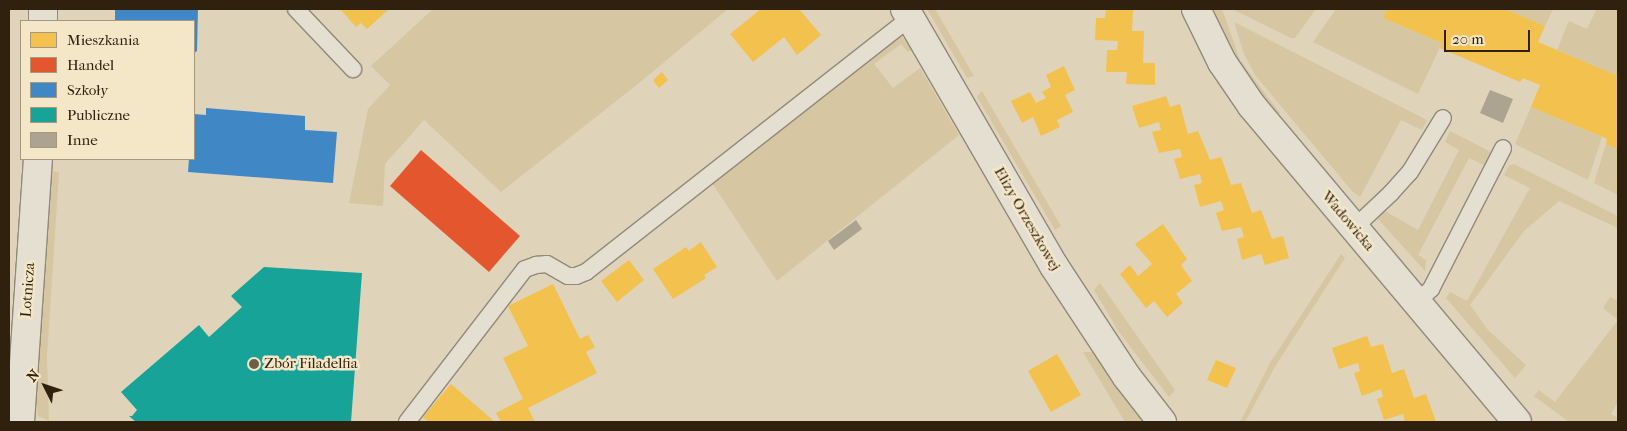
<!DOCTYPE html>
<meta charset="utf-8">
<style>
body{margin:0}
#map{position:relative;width:1627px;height:431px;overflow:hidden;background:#dfd4b9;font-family:"IM FELL French Canon",serif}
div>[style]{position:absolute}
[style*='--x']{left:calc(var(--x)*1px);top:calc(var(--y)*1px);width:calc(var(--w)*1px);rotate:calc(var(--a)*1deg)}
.green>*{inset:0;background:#d6c6a2}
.homes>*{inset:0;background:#f2c14e}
.shops>*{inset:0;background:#e4572e}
.schools>*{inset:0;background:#3f88c5}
.public>*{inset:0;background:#17a398}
.building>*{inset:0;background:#aca491}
.roads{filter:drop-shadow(1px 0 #918979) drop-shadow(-1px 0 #918979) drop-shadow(0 1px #918979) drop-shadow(0 -1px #918979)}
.lane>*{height:16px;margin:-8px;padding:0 8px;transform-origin:8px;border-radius:8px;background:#e5dfd2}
.street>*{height:28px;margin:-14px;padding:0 14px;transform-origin:14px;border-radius:14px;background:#e5dfd2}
.dots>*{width:14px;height:14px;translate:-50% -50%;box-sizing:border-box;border:2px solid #f4e7c8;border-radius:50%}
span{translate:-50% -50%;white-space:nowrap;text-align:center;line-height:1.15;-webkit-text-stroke:5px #f4e7c8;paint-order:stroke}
.street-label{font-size:15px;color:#30210f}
.poi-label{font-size:15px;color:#30210f}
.left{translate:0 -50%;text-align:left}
.frame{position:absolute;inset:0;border:10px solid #30210f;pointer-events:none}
.legend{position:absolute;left:20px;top:20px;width:175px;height:140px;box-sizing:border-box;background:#f4e7c8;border:1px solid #a6987e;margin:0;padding:6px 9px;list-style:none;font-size:15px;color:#30210f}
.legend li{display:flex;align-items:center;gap:10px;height:25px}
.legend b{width:25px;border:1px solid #a6987e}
.north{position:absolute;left:20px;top:361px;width:50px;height:50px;-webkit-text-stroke:4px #f4e7c8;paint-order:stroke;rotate:311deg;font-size:14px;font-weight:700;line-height:20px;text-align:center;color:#30210f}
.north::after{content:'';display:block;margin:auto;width:18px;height:22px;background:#30210f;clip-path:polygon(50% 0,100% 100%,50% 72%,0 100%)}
.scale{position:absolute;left:1444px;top:30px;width:86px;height:22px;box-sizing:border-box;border:2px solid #30210f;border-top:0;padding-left:6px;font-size:15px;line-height:18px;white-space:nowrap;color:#30210f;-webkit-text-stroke:4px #f4e7c8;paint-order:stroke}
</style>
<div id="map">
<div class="green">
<div style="clip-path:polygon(433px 9px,728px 9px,644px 79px,501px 192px,424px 120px,385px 164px,383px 206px,349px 203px,368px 109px,390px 85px,371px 66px)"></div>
<div style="clip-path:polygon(927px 9px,935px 9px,974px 76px,967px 78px)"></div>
<div style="clip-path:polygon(1213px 9px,1222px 9px,1240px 60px,1280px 113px,1277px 115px,1254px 89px,1236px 61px)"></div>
<div style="clip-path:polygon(1232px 9px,1316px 9px,1295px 38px,1291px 38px)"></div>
<div style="clip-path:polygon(1336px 9px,1387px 9px,1383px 18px,1442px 43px,1418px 94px,1313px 42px)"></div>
<div style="clip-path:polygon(1505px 9px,1553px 9px,1545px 26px)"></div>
<div style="clip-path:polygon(1593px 9px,1618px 9px,1618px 76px,1557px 50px,1569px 21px,1587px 29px,1596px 10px)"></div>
<div style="clip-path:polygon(1234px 22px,1427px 120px,1422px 130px,1401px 120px,1360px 197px,1352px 191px,1255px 75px,1244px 54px)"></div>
<div style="clip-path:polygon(898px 37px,903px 38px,912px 50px,908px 52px,901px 44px,874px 64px,893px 88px,920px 68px,959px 135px,777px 281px,712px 183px)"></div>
<div style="clip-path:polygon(982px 91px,1061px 226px,1055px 230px,977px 97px)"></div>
<div style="clip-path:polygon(1531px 107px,1602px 137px,1588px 180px,1515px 144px)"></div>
<div style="clip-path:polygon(1450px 131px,1491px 152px,1484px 165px,1469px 158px,1418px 255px,1426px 260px,1425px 271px,1378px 219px,1385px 211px,1418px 230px,1459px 150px,1445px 142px)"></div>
<div style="clip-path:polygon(1606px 144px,1618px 150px,1618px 195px,1594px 183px)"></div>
<div style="clip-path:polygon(1514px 164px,1618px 216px,1618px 228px,1559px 201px,1524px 231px,1470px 305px,1488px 330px,1526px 365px,1515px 378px,1446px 298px,1450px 292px,1467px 301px,1530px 188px,1504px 175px,1509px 165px)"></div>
<div style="clip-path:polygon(51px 171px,59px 172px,47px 357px,49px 421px,38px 416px,34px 402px)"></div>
<div style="clip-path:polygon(1341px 254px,1345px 258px,1276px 365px,1245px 422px,1240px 422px,1270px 363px)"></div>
<div style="clip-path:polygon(1100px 283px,1175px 390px,1169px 397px,1119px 332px,1094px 290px)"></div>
<div style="clip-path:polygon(1610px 297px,1618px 301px,1618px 402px,1611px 414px,1618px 418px,1616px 422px,1569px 422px,1534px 396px,1539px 390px,1555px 402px,1618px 320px,1603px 308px)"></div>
<div style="clip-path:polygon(1083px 352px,1092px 352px,1145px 422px,1125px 422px)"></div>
</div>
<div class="homes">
<div style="clip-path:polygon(340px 9px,389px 9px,367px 29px,361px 23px,356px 27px)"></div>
<div style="clip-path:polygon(761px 9px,799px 9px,821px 35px,797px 55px,784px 37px,753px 62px,730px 34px)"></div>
<div style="clip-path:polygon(1106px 9px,1133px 9px,1132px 31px,1144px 31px,1143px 63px,1155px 63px,1155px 85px,1126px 84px,1127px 72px,1106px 72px,1107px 50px,1117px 50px,1118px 41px,1095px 40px,1096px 18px,1105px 18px)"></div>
<div style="clip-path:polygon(1387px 9px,1505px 9px,1545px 26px,1538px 42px,1618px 76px,1618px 150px,1606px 144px,1607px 139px,1605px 138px,1531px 107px,1540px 85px,1523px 78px,1520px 82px,1440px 48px,1442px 43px,1383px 18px)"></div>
<div style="clip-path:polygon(1064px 66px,1075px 90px,1065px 95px,1073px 112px,1057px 120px,1060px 127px,1041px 136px,1033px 117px,1022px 123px,1011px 101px,1030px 92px,1036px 103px,1046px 98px,1042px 92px,1051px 87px,1046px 75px)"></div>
<div style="clip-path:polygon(662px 72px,668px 80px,659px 88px,653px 80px)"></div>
<div style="clip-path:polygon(1166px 96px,1170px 107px,1180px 104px,1188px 134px,1198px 131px,1210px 160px,1221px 157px,1231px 185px,1241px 183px,1252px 213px,1261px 210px,1272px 239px,1283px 236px,1289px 258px,1265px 265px,1261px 254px,1242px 260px,1237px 239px,1244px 237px,1241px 227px,1222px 231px,1216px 213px,1224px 210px,1221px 201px,1200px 207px,1194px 185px,1202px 183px,1200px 174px,1180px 179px,1174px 159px,1182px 157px,1180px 149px,1159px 153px,1152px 132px,1161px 130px,1159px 122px,1139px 128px,1132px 106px)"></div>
<div style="clip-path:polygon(1163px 224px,1187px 259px,1181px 265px,1192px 281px,1176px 294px,1183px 303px,1167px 317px,1154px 301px,1146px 308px,1120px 274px,1130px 265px,1138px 276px,1152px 264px,1135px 244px)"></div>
<div style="clip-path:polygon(701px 242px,717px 267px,704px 275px,706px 278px,673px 299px,653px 269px,686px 247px,689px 251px)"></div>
<div style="clip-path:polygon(629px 260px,644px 280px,617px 302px,601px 281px)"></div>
<div style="clip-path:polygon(553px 284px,580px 339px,588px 335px,595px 347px,586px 352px,597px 373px,528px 408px,535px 422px,501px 422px,496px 413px,523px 399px,503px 358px,528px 346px,508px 306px)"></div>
<div style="clip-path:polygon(1367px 336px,1371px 347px,1383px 344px,1392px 373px,1404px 369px,1414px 398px,1426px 394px,1436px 422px,1405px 422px,1403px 414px,1384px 420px,1377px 399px,1383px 397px,1381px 389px,1362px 396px,1354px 373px,1360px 371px,1358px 363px,1339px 369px,1332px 348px)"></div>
<div style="clip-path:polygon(1057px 354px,1081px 395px,1051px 412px,1028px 371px)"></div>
<div style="clip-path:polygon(1216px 360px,1236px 368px,1227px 388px,1207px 380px)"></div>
<div style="clip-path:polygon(451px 384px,495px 422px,429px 422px,423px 417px)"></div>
</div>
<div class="shops">
<div style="clip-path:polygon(421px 150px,520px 236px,489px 272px,390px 186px)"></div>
</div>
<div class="schools">
<div style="clip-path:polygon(115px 9px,198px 9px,197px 51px,194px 53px,194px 21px,115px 21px)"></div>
<div style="clip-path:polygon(206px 108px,305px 116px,305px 130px,337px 132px,333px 183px,188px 172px,189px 159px,194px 159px,194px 114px,206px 115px)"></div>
</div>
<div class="public">
<div style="clip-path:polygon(264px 267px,362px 273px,351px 422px,136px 422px,129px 416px,132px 416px,137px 410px,121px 392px,199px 325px,209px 337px,242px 307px,231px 296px)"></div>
</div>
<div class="building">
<div style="clip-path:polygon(1490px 90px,1513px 99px,1503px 123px,1480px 113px)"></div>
<div style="clip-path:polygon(856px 220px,862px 229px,834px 250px,828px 241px)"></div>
</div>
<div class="roads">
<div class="lane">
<div style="--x:296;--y:9;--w:83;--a:46.5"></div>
<div style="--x:1354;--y:228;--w:51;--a:-43.4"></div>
<div style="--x:1391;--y:193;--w:28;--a:-48"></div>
<div style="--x:1410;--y:172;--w:63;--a:-58.6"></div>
<div style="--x:1416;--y:303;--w:21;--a:-43"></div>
<div style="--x:1431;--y:289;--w:158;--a:-62.9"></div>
<div style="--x:407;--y:422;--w:193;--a:-52.4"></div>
<div style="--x:525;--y:269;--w:12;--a:-20"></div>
<div style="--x:536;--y:265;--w:11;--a:-5"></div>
<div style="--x:547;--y:264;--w:24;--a:30"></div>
<div style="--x:568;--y:276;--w:8;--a:0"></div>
<div style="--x:576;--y:276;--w:11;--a:-22"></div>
<div style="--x:586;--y:272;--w:412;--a:-38.1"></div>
</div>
<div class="street">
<div style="--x:905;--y:9;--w:297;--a:59.9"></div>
<div style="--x:1054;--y:266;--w:133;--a:56.7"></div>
<div style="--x:1127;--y:377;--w:57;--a:52.1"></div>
<div style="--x:1196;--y:9;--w:59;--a:63.9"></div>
<div style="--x:1222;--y:62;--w:53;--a:55.7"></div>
<div style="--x:1252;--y:106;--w:412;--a:50"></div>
<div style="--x:43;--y:21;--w:12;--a:-90"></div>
<div style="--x:20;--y:422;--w:264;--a:-86.1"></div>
</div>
</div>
<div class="dots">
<div style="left:254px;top:364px;background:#6d604a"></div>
</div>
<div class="street-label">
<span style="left:1027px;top:219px;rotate:60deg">Elizy Orzeszkowej</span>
<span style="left:1348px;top:221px;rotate:50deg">Wadowicka</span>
<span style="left:28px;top:290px;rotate:-86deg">Lotnicza</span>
</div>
<div class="poi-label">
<span class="left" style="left:264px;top:364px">Zbór Filadelfia</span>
</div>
<div class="frame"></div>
<ul class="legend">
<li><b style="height:14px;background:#f2c14e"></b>Mieszkania</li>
<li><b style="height:14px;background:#e4572e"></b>Handel</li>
<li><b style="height:14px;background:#3f88c5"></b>Szkoły</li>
<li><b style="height:14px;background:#17a398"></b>Publiczne</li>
<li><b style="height:14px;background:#aca491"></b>Inne</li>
</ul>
<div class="north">N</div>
<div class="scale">20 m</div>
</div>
